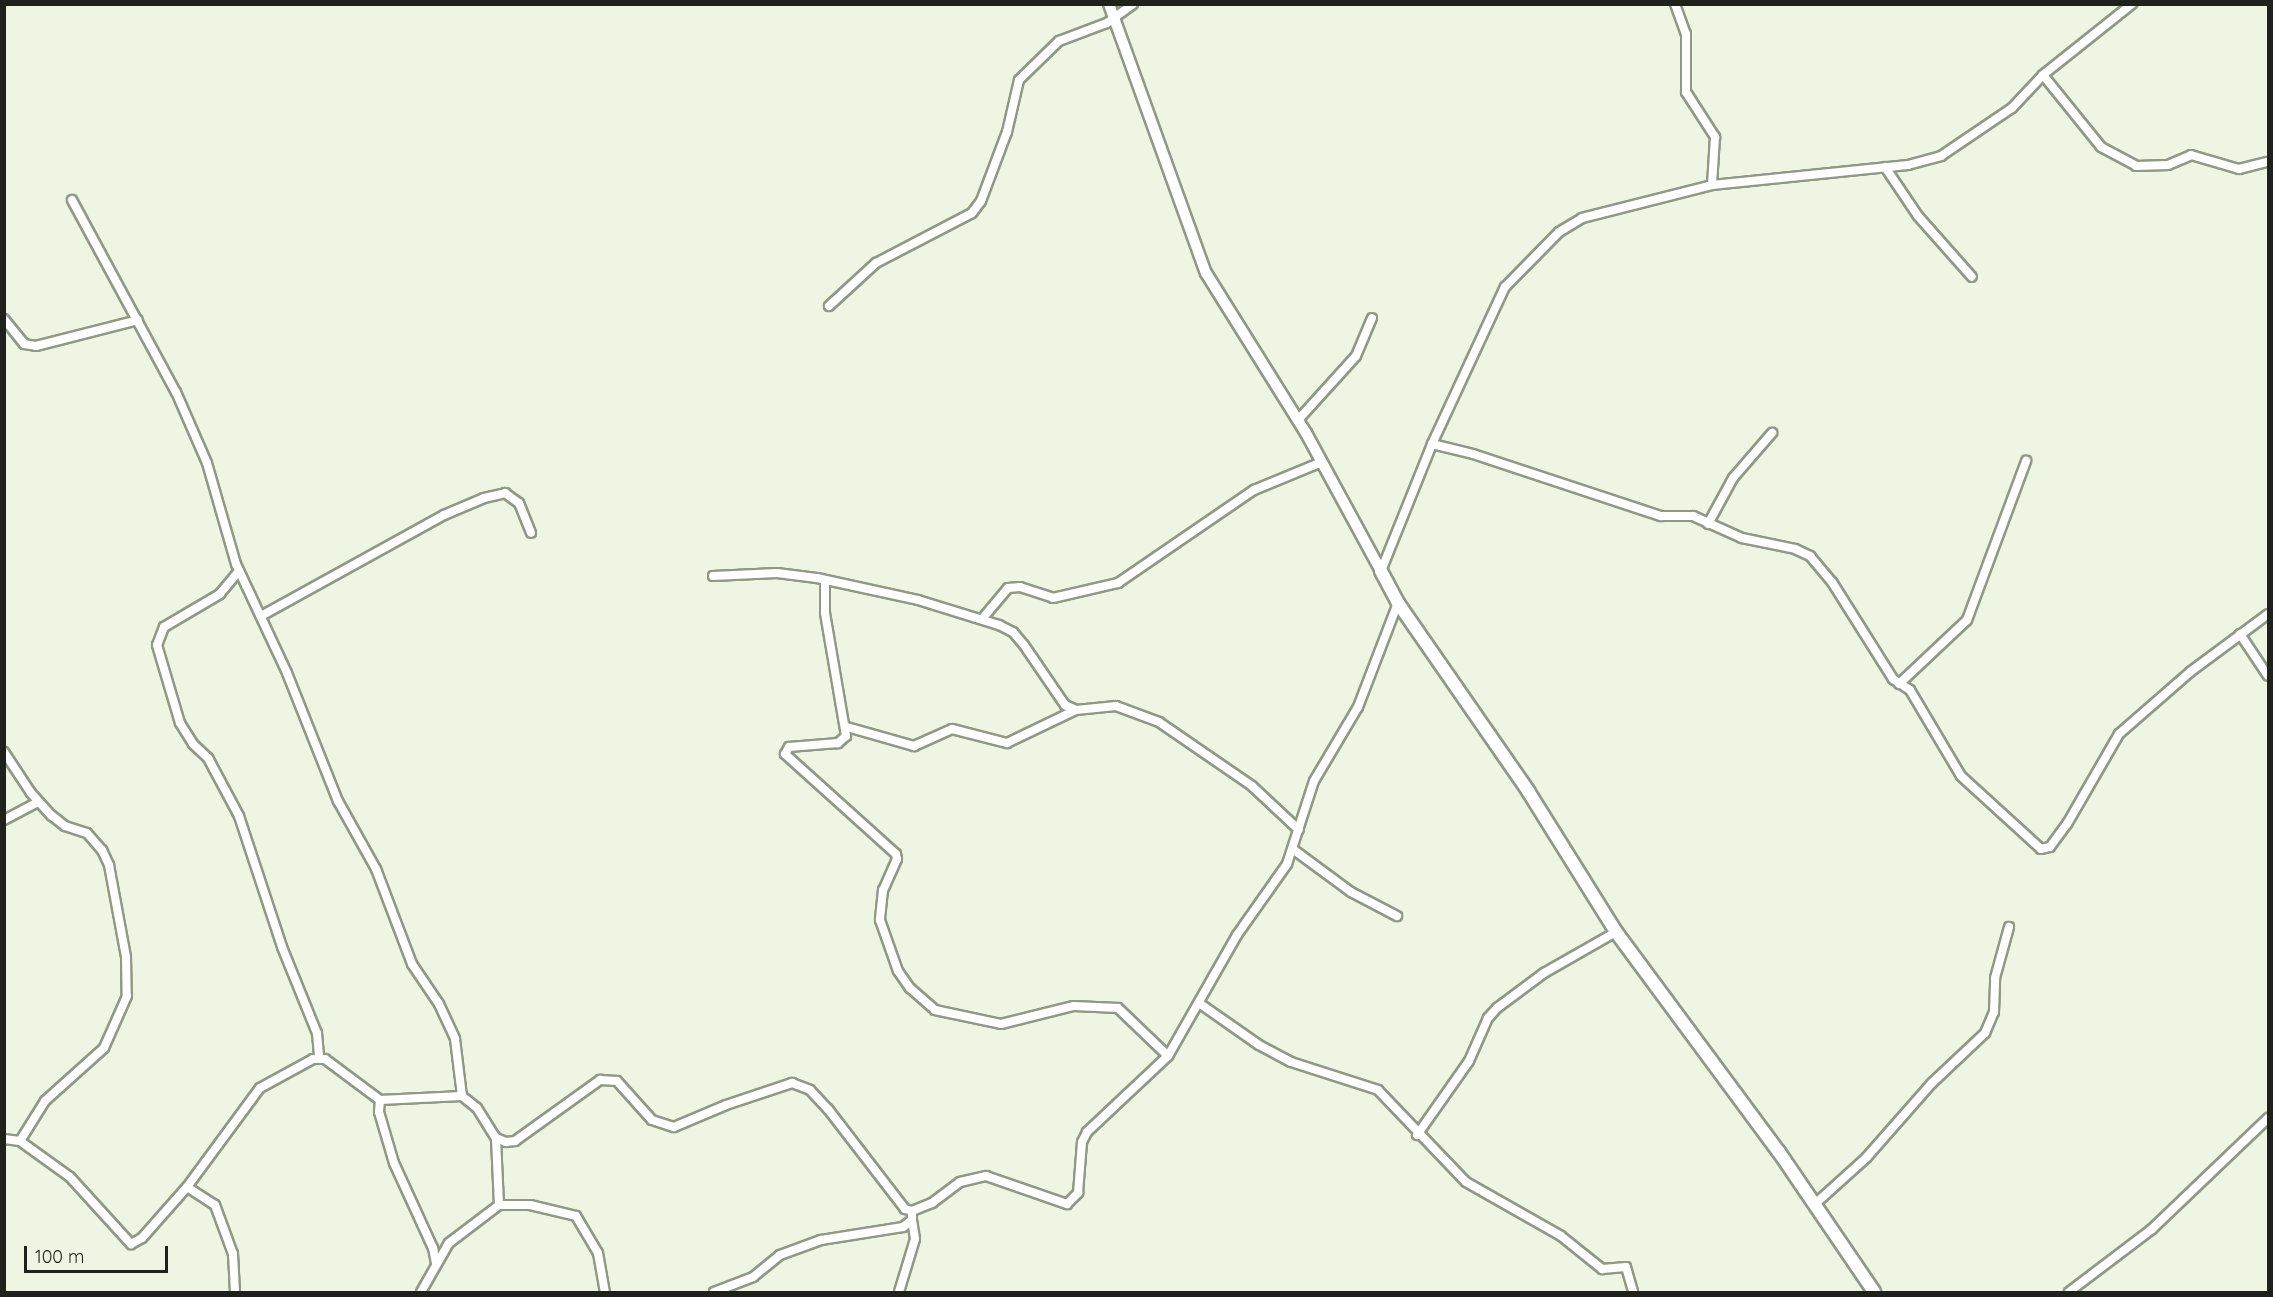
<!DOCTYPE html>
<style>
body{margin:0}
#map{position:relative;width:2273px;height:1297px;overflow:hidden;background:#eef6e3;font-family:Quicksand,sans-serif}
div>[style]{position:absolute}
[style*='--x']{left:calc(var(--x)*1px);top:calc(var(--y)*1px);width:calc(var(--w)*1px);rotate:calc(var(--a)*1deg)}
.roads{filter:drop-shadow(2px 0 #909886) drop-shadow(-2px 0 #909886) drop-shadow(0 2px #909886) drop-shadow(0 -2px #909886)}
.minor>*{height:8px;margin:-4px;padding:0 4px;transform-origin:4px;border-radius:4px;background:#fff}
.tertiary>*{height:10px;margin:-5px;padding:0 5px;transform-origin:5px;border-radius:5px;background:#fff}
.secondary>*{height:12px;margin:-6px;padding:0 6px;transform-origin:6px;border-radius:6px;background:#fff}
span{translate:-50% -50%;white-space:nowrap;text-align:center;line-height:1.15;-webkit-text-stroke:5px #eef6e3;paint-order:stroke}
.frame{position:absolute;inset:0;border:6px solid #1f221b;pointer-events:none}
.scale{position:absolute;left:24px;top:1246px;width:144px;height:27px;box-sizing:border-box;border:3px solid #1f221b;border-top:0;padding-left:8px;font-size:18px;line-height:21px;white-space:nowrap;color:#1f221b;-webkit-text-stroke:4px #eef6e3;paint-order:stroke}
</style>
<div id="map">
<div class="roads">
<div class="minor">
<div style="--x:1675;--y:4;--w:32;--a:70"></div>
<div style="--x:1686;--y:34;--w:58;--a:90"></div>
<div style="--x:1686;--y:92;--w:54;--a:57.2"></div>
<div style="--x:1715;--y:137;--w:48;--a:93.6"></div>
<div style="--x:2043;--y:75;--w:92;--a:51.1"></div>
<div style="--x:2101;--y:147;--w:40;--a:28"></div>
<div style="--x:2136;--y:166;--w:32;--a:-2"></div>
<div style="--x:2168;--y:165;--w:25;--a:-23"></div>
<div style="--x:2191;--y:155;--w:50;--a:16.3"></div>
<div style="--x:2239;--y:169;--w:30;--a:-14"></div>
<div style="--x:1885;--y:167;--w:59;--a:56"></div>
<div style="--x:1918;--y:216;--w:81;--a:48.5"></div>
<div style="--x:72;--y:200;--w:218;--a:61.6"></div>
<div style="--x:176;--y:392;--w:77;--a:66.4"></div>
<div style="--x:207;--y:463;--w:105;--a:74"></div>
<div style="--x:236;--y:564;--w:120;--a:64.9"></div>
<div style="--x:287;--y:673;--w:138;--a:68.3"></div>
<div style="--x:338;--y:801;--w:78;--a:60.8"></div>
<div style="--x:376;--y:869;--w:102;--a:69.2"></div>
<div style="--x:412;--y:964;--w:48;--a:56"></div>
<div style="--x:439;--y:1004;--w:38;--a:65"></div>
<div style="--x:455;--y:1039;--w:57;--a:83"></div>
<div style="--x:829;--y:306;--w:64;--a:-42.5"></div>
<div style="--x:876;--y:263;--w:108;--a:-27.5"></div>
<div style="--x:972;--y:213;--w:15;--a:-53"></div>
<div style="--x:981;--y:201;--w:74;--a:-69.4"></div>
<div style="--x:1007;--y:132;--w:53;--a:-77"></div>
<div style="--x:1019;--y:80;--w:56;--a:-44.3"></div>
<div style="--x:1059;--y:41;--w:51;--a:-20.6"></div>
<div style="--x:1107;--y:23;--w:32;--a:-36"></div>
<div style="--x:4;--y:319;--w:32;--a:51"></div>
<div style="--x:24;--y:344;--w:12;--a:9"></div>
<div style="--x:36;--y:346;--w:105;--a:-14.3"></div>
<div style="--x:1298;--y:420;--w:86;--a:-47.8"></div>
<div style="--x:1356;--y:356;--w:41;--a:-67.2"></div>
<div style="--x:1432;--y:444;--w:42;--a:13.7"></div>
<div style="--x:1473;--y:454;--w:198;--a:18.3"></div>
<div style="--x:1661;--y:516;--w:32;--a:0"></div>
<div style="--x:1693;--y:516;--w:54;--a:24.2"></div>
<div style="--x:1742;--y:538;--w:54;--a:11.7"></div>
<div style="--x:1795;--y:549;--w:17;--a:25"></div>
<div style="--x:1810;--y:556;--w:34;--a:50"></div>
<div style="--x:1832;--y:582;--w:115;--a:57.8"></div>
<div style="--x:1893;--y:679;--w:20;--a:33"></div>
<div style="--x:1910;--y:690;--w:100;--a:59.3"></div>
<div style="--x:1961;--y:776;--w:108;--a:42.4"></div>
<div style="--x:2041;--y:849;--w:9;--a:-13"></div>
<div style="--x:2050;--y:847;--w:29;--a:-54"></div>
<div style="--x:2067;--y:824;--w:104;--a:-60"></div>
<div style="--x:2119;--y:734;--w:94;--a:-41.1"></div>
<div style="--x:2190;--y:672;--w:97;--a:-36.6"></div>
<div style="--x:1708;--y:524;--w:52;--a:-61.5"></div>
<div style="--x:1733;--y:478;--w:60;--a:-49.1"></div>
<div style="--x:239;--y:571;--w:30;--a:130"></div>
<div style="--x:220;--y:594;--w:65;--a:149.5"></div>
<div style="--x:164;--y:627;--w:19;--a:111"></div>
<div style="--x:157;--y:645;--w:81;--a:73.6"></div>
<div style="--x:180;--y:723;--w:25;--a:58"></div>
<div style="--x:193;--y:744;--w:21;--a:43"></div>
<div style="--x:208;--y:758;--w:66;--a:61.9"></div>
<div style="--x:239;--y:816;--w:138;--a:71.8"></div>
<div style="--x:282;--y:947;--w:93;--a:67.9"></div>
<div style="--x:317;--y:1033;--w:25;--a:85"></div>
<div style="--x:1381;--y:571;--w:137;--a:-68.1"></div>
<div style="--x:1432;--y:444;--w:173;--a:-65.1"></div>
<div style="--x:1505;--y:287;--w:77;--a:-45.5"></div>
<div style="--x:1559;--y:232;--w:27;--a:-31"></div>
<div style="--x:1582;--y:218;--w:134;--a:-14.2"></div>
<div style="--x:1712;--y:185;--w:197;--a:-5.8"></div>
<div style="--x:1908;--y:165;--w:34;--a:-15"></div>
<div style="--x:1941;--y:156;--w:86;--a:-34.1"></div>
<div style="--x:2012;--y:108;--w:45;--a:-46.8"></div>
<div style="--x:2043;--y:75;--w:114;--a:-38.6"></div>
<div style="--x:713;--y:576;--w:64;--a:-2.7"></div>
<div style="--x:777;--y:573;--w:40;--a:7.1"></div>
<div style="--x:817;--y:578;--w:103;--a:12.3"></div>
<div style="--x:918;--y:600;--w:85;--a:17.2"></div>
<div style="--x:999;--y:625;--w:16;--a:27"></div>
<div style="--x:1013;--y:632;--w:17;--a:50"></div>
<div style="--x:1024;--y:645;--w:73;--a:55.7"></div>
<div style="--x:1065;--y:705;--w:12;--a:24"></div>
<div style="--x:1076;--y:710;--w:40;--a:-5.7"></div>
<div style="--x:1116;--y:706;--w:46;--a:20.4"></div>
<div style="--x:1159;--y:722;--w:113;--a:34.5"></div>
<div style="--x:1252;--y:786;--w:64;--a:43.1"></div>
<div style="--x:825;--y:580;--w:33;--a:90"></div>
<div style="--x:825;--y:613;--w:125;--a:80.3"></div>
<div style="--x:846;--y:736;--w:11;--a:139"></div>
<div style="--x:838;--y:743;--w:49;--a:175.3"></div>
<div style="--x:789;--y:747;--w:8;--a:120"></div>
<div style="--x:785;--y:754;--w:149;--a:42"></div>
<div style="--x:896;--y:854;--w:5;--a:79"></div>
<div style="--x:897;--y:859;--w:34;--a:114"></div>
<div style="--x:883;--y:890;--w:30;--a:96"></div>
<div style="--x:880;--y:920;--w:54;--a:70.6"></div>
<div style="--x:898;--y:971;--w:21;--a:55"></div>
<div style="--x:910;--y:988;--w:33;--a:41"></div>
<div style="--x:935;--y:1010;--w:67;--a:12"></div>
<div style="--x:1001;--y:1024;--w:75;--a:-13.9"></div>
<div style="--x:1074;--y:1006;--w:44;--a:2.6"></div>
<div style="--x:1118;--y:1008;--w:69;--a:43.8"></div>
<div style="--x:261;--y:616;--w:209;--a:-28.9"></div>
<div style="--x:444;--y:515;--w:43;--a:-23"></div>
<div style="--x:484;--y:498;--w:22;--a:-13"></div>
<div style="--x:505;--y:493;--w:17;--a:36"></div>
<div style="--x:519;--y:503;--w:32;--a:68"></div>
<div style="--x:982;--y:619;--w:40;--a:-50"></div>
<div style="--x:1008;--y:588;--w:12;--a:-5"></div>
<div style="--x:1020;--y:587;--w:35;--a:18"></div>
<div style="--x:1053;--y:598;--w:67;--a:-13"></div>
<div style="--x:1118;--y:583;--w:165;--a:-34.4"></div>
<div style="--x:1254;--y:490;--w:74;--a:-22.4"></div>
<div style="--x:2240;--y:634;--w:50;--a:56.3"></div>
<div style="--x:1899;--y:684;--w:93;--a:-43.3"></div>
<div style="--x:1967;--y:620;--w:170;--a:-69.6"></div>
<div style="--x:847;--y:727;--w:70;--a:15.8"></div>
<div style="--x:914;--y:746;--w:42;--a:-24.1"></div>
<div style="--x:952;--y:729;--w:57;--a:14.3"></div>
<div style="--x:1007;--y:743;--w:76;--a:-25.6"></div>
<div style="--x:4;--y:752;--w:49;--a:56.6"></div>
<div style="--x:31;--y:793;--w:30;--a:48"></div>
<div style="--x:51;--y:815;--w:18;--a:38"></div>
<div style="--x:65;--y:826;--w:23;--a:18"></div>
<div style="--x:87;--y:833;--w:23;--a:49"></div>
<div style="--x:102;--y:850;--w:17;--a:65"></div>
<div style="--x:109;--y:865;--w:94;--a:79.5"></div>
<div style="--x:126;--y:957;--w:39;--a:89"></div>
<div style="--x:127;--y:996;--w:57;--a:113.9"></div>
<div style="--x:104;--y:1048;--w:79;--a:138.1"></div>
<div style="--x:45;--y:1101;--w:47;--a:122"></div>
<div style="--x:4;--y:820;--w:38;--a:-28"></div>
<div style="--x:1294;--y:850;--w:71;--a:36.4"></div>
<div style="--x:1351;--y:892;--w:52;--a:27.6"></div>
<div style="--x:1199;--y:1003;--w:73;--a:35"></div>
<div style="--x:1259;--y:1045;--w:36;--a:28"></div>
<div style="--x:1291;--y:1062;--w:91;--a:17.8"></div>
<div style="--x:1378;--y:1090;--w:127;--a:46.3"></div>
<div style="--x:1466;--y:1182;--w:109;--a:29.6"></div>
<div style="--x:1561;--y:1236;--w:53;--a:38.8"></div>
<div style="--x:1602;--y:1269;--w:24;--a:-5"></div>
<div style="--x:1626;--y:1267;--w:26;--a:74"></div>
<div style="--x:380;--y:1100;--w:12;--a:95"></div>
<div style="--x:379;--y:1112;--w:53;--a:73.6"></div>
<div style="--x:394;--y:1163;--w:94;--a:65.4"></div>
<div style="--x:433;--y:1248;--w:16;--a:79"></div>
<div style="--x:1417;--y:1135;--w:90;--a:-54.9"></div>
<div style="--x:1469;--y:1061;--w:47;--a:-66.2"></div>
<div style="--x:1488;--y:1018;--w:13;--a:-48"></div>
<div style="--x:1497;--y:1008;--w:59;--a:-36.7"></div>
<div style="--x:1544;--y:973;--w:83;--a:-29.7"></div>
<div style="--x:4;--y:1139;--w:16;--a:7"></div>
<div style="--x:20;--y:1141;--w:62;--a:35.8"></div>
<div style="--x:70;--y:1177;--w:91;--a:47.7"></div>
<div style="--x:131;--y:1244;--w:13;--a:-29"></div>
<div style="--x:142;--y:1238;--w:68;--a:-48.6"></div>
<div style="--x:187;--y:1187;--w:123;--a:-53.6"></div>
<div style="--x:260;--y:1088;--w:60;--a:-28.7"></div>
<div style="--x:313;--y:1059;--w:12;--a:0"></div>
<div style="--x:325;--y:1059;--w:69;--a:36.7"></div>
<div style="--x:380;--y:1100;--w:82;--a:-2.8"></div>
<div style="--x:462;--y:1096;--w:19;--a:39"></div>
<div style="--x:477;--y:1108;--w:36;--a:58"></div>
<div style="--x:496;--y:1138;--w:11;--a:22"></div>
<div style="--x:506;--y:1142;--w:9;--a:-6"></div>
<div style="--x:515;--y:1141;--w:105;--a:-35.7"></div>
<div style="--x:600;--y:1080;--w:17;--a:3"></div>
<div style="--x:617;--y:1081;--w:52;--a:48.1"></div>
<div style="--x:652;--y:1120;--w:23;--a:18"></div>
<div style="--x:674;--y:1127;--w:56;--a:-22.9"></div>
<div style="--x:726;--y:1105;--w:70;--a:-18.4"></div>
<div style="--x:792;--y:1083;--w:19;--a:21"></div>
<div style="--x:810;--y:1090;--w:26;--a:47"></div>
<div style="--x:828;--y:1109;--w:126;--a:52.4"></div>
<div style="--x:905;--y:1209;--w:7;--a:16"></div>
<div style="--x:912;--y:1211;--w:22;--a:-22"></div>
<div style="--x:932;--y:1203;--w:35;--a:-37"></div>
<div style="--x:960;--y:1182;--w:27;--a:-13"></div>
<div style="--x:986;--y:1176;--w:86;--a:19.1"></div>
<div style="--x:1067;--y:1204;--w:16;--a:-45"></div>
<div style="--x:1078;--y:1193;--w:51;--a:-85.5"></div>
<div style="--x:1082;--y:1142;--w:11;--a:-63"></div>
<div style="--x:1087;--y:1132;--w:111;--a:-43.2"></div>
<div style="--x:1168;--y:1056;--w:139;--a:-60.3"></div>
<div style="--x:1237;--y:935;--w:87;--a:-54.8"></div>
<div style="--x:1287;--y:864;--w:87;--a:-72"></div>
<div style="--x:1314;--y:781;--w:86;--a:-59.3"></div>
<div style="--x:1358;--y:707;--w:111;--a:-69"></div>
<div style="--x:187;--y:1187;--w:33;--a:33"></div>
<div style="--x:215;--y:1205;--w:52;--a:69.8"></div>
<div style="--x:233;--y:1254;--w:38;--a:87"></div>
<div style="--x:1815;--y:1204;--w:69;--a:-42"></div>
<div style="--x:1866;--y:1158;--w:100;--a:-48.7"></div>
<div style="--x:1932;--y:1083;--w:73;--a:-43.3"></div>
<div style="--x:1985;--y:1033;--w:23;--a:-67"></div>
<div style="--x:1994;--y:1012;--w:34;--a:-88"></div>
<div style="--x:1995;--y:978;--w:53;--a:-74.6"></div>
<div style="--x:499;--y:1205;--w:31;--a:0"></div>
<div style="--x:530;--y:1205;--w:47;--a:13.4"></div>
<div style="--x:576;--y:1216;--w:43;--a:59.3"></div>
<div style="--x:598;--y:1253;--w:40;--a:80"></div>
<div style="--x:421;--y:1292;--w:56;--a:-60.3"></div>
<div style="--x:449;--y:1243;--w:63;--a:-37.2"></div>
<div style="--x:499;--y:1205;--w:67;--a:-92.6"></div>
<div style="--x:714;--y:1292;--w:42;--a:-21"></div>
<div style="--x:753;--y:1277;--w:35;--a:-39"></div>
<div style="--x:780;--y:1255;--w:44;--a:-20.1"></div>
<div style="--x:821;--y:1240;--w:83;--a:-9"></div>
<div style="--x:903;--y:1227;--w:11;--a:-38"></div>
<div style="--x:912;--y:1220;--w:9;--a:-90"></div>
<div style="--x:899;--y:1292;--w:55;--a:-73.2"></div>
<div style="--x:915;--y:1239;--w:19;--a:-99"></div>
<div style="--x:2069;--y:1292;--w:104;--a:-37.2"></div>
<div style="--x:2152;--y:1229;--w:161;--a:-43.7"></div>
</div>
<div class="tertiary">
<div style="--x:1109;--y:4;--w:286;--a:70.2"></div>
<div style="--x:1206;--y:273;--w:189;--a:58"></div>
<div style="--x:1306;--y:433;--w:157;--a:61.5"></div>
</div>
<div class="secondary">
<div style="--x:1381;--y:571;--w:36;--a:62"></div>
<div style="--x:1398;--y:603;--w:229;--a:55.3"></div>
<div style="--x:1528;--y:791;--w:166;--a:58"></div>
<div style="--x:1616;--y:932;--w:274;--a:53.5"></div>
<div style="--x:1779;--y:1152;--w:169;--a:55.8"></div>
</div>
</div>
<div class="frame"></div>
<div class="scale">100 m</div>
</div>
